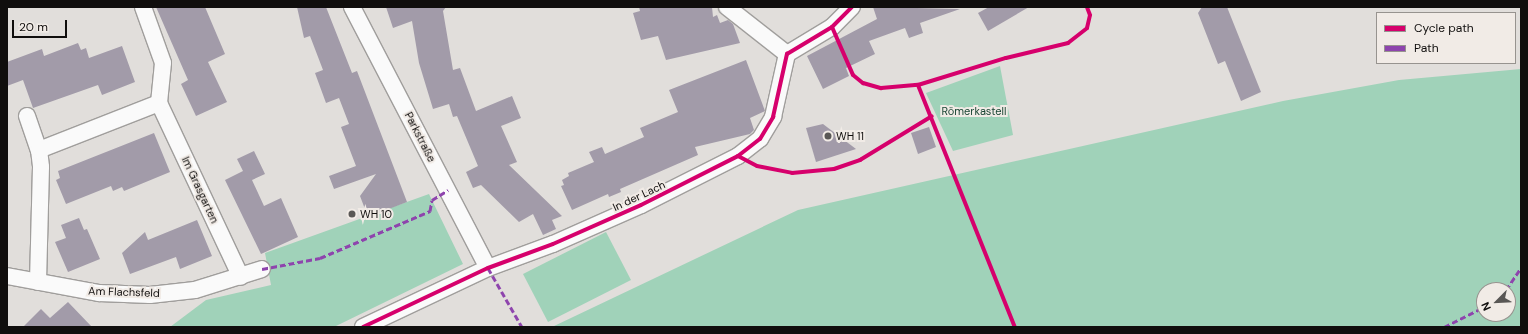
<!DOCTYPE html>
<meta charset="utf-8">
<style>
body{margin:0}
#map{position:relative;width:1528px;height:334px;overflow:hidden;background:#e1dedb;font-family:"DM Sans",sans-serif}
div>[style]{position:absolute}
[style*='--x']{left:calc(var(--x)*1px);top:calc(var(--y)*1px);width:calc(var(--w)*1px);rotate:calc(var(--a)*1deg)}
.green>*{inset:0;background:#a0d2b9}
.building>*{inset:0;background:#a29ba9}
.roads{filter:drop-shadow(1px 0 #a09e9c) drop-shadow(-1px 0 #a09e9c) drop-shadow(0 1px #a09e9c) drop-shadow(0 -1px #a09e9c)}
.street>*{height:16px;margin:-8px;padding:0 8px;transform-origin:8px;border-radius:8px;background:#fafafa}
.quiet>*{height:3px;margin-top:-1.5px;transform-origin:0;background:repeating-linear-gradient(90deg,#8e44ad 0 6px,transparent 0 9px)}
.cycleway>*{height:4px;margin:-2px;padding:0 2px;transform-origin:2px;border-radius:2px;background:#d6006c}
.dots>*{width:11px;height:11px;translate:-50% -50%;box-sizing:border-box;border:2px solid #f1ebe6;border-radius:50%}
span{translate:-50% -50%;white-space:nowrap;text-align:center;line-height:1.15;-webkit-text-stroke:4px #f1ebe6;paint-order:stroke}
.park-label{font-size:11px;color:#194533}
.poi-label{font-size:11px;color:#100e0d}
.left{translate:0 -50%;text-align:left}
.street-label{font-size:11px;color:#100e0d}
.frame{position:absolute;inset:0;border:8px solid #100e0d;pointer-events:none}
.legend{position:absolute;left:1376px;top:12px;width:140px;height:52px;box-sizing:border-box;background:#f1ebe6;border:1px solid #97938f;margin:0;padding:5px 7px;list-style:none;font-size:12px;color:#100e0d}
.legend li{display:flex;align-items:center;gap:8px;height:20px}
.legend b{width:20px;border:1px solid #97938f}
.north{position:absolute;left:1476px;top:282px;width:40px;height:40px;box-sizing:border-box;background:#f1ebe6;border:1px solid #97938f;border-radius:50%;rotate:246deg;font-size:11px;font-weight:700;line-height:16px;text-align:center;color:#100e0d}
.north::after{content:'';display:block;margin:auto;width:14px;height:18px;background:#595755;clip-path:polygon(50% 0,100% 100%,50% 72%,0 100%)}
.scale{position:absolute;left:12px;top:20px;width:55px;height:18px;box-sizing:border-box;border:2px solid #100e0d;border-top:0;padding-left:5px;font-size:12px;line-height:14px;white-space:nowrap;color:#100e0d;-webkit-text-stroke:3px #f1ebe6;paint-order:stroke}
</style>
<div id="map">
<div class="green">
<div style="clip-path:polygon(1000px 66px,1013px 135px,953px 151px,926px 93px)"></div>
<div style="clip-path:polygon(evenodd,1521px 69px,1521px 327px,552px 327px,798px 210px,1283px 101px,1399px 80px,1521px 69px,1484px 290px,1508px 290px,1508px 314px,1484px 314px,1484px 290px)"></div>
<div style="clip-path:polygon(429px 194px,463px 264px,334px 327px,170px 327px,206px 300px,271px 285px,265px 253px)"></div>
<div style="clip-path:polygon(606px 232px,631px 280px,548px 322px,523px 274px)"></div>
</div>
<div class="building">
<div style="clip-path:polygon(156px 7px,205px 7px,225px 54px,208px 62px,227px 102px,196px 116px,181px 84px,188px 80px)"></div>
<div style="clip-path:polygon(297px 7px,326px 7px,352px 73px,357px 71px,407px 202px,368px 217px,360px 196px,376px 174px,334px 189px,329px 176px,356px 166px,341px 127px,349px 124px,339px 98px,326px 103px,315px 73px,323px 70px,310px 36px,304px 38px)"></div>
<div style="clip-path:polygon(386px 7px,446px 7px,443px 11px,453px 70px,460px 68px,476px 111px,512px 96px,521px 118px,501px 126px,517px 162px,509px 165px,562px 216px,552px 220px,556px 229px,543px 235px,533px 214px,519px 222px,481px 185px,473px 188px,466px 172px,478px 166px,457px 116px,453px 117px,449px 104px,433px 109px,419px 63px,412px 21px,393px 28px)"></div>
<div style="clip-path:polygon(639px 7px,712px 7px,713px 17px,717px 15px,720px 23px,728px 20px,733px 24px,740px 43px,666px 60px,658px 36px,641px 40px,633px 13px,640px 11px)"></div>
<div style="clip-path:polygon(873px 7px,960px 9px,920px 23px,923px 33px,909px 38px,905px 28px,869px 41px,875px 54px,846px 68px,849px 76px,823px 89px,807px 56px,877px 19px)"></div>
<div style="clip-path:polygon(989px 7px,1029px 7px,988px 31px,978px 13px)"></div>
<div style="clip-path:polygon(1202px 7px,1227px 7px,1261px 92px,1241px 101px,1225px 61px,1218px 64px,1198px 13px)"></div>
<div style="clip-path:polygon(78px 43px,81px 50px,86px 48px,89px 58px,122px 46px,135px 82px,102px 95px,98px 85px,33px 108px,23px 80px,7px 86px,7px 62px,42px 49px,44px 56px)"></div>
<div style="clip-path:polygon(746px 60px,765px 111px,750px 118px,754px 130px,750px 134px,695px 147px,698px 155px,620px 189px,621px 192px,609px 197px,608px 194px,572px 210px,561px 186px,564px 185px,562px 180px,569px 176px,568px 173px,594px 162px,589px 152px,602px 147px,605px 154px,644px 137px,640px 128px,678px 112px,669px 90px)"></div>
<div style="clip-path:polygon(823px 124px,856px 149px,816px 162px,806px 128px)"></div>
<div style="clip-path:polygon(929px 127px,936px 147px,918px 154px,911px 133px)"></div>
<div style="clip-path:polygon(154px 133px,170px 172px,124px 191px,122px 187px,113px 191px,111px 186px,66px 204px,56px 180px,60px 178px,58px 171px)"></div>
<div style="clip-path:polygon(254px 151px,265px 174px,252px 180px,264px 206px,281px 198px,298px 237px,261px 254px,225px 180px,243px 171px,237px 159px)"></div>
<div style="clip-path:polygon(79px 218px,84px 230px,87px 229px,100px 259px,68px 272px,55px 242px,66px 238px,61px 225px)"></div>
<div style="clip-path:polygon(197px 220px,212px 256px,180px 269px,176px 257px,130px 274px,122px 253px,145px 232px,148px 240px)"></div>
<div style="clip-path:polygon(68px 302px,92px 327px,23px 327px,41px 309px,50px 318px)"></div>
</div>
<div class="roads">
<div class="street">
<div style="--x:143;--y:7;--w:59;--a:70.3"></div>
<div style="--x:163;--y:63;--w:40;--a:95.7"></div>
<div style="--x:159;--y:103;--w:192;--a:64.8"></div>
<div style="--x:352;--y:7;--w:294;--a:62.5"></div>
<div style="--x:727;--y:7;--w:76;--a:38.1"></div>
<div style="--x:27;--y:116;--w:36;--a:71"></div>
<div style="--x:39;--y:150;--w:17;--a:83"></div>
<div style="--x:41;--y:167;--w:115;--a:91.5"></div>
<div style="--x:39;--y:150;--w:129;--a:-21.4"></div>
<div style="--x:7;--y:276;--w:94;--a:10.5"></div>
<div style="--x:99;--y:293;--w:51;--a:2.2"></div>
<div style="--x:150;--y:295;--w:45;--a:-6.3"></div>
<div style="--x:195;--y:290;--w:70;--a:-17.4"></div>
<div style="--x:363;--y:327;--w:138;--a:-25.3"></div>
<div style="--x:488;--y:268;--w:69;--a:-20.3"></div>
<div style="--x:553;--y:244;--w:96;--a:-23.9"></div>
<div style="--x:641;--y:205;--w:109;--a:-26.8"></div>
<div style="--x:738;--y:156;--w:28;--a:-38"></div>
<div style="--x:760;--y:139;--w:26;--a:-59"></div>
<div style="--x:773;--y:117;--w:65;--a:-77.5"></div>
<div style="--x:787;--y:54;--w:52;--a:-31"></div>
<div style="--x:832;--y:27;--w:28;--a:-45"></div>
</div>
</div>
<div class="quiet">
<div style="--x:488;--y:268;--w:68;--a:60"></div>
<div style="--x:262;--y:269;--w:59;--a:-10.7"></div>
<div style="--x:320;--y:258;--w:120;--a:-23.1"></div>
<div style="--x:430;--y:211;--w:11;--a:-80"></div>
<div style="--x:432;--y:200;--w:19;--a:-32"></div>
<div style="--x:1506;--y:290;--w:27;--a:-56"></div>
<div style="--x:1444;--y:327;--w:45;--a:-26.6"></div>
</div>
<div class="cycleway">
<div style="--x:832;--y:27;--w:52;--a:66.4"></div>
<div style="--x:853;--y:75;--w:13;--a:39"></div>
<div style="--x:863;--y:83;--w:19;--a:16"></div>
<div style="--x:881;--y:88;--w:37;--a:-5"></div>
<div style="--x:918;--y:85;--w:92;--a:-17.1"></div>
<div style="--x:1006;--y:58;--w:64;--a:-13.6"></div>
<div style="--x:1068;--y:43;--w:24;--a:-38"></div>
<div style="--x:1087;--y:28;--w:13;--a:-77"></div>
<div style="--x:1090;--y:15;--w:9;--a:-111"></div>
<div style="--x:918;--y:85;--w:261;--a:68.2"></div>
<div style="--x:738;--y:156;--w:21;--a:28"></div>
<div style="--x:757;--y:166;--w:36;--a:11"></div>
<div style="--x:792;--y:173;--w:42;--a:-5.4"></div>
<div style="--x:834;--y:169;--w:28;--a:-19"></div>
<div style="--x:860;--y:160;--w:84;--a:-31.4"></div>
<div style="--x:363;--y:327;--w:138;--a:-25.3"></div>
<div style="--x:488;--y:268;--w:69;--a:-20.3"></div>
<div style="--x:553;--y:244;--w:96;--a:-23.9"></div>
<div style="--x:641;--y:205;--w:109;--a:-26.8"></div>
<div style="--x:738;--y:156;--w:28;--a:-38"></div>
<div style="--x:760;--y:139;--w:26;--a:-59"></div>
<div style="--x:773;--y:117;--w:65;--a:-77.5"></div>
<div style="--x:787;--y:54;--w:52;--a:-31"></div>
<div style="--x:832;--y:27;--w:28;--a:-45"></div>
</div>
<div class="dots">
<div style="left:828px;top:136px;background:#595755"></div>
<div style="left:352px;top:214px;background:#595755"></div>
</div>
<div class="park-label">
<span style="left:974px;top:111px">Römerkastell</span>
</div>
<div class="poi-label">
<span class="left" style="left:836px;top:136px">WH 11</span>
<span class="left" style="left:360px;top:214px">WH 10</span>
</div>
<div class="street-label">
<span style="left:420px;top:137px;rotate:63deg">Parkstraße</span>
<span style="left:200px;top:190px;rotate:65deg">Im Grasgarten</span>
<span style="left:639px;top:196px;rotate:-25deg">In der Lach</span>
<span style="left:124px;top:292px;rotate:2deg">Am Flachsfeld</span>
</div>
<div class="frame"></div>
<ul class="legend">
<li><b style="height:5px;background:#d6006c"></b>Cycle path</li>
<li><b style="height:5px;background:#8e44ad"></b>Path</li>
</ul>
<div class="north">N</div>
<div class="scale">20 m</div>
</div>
